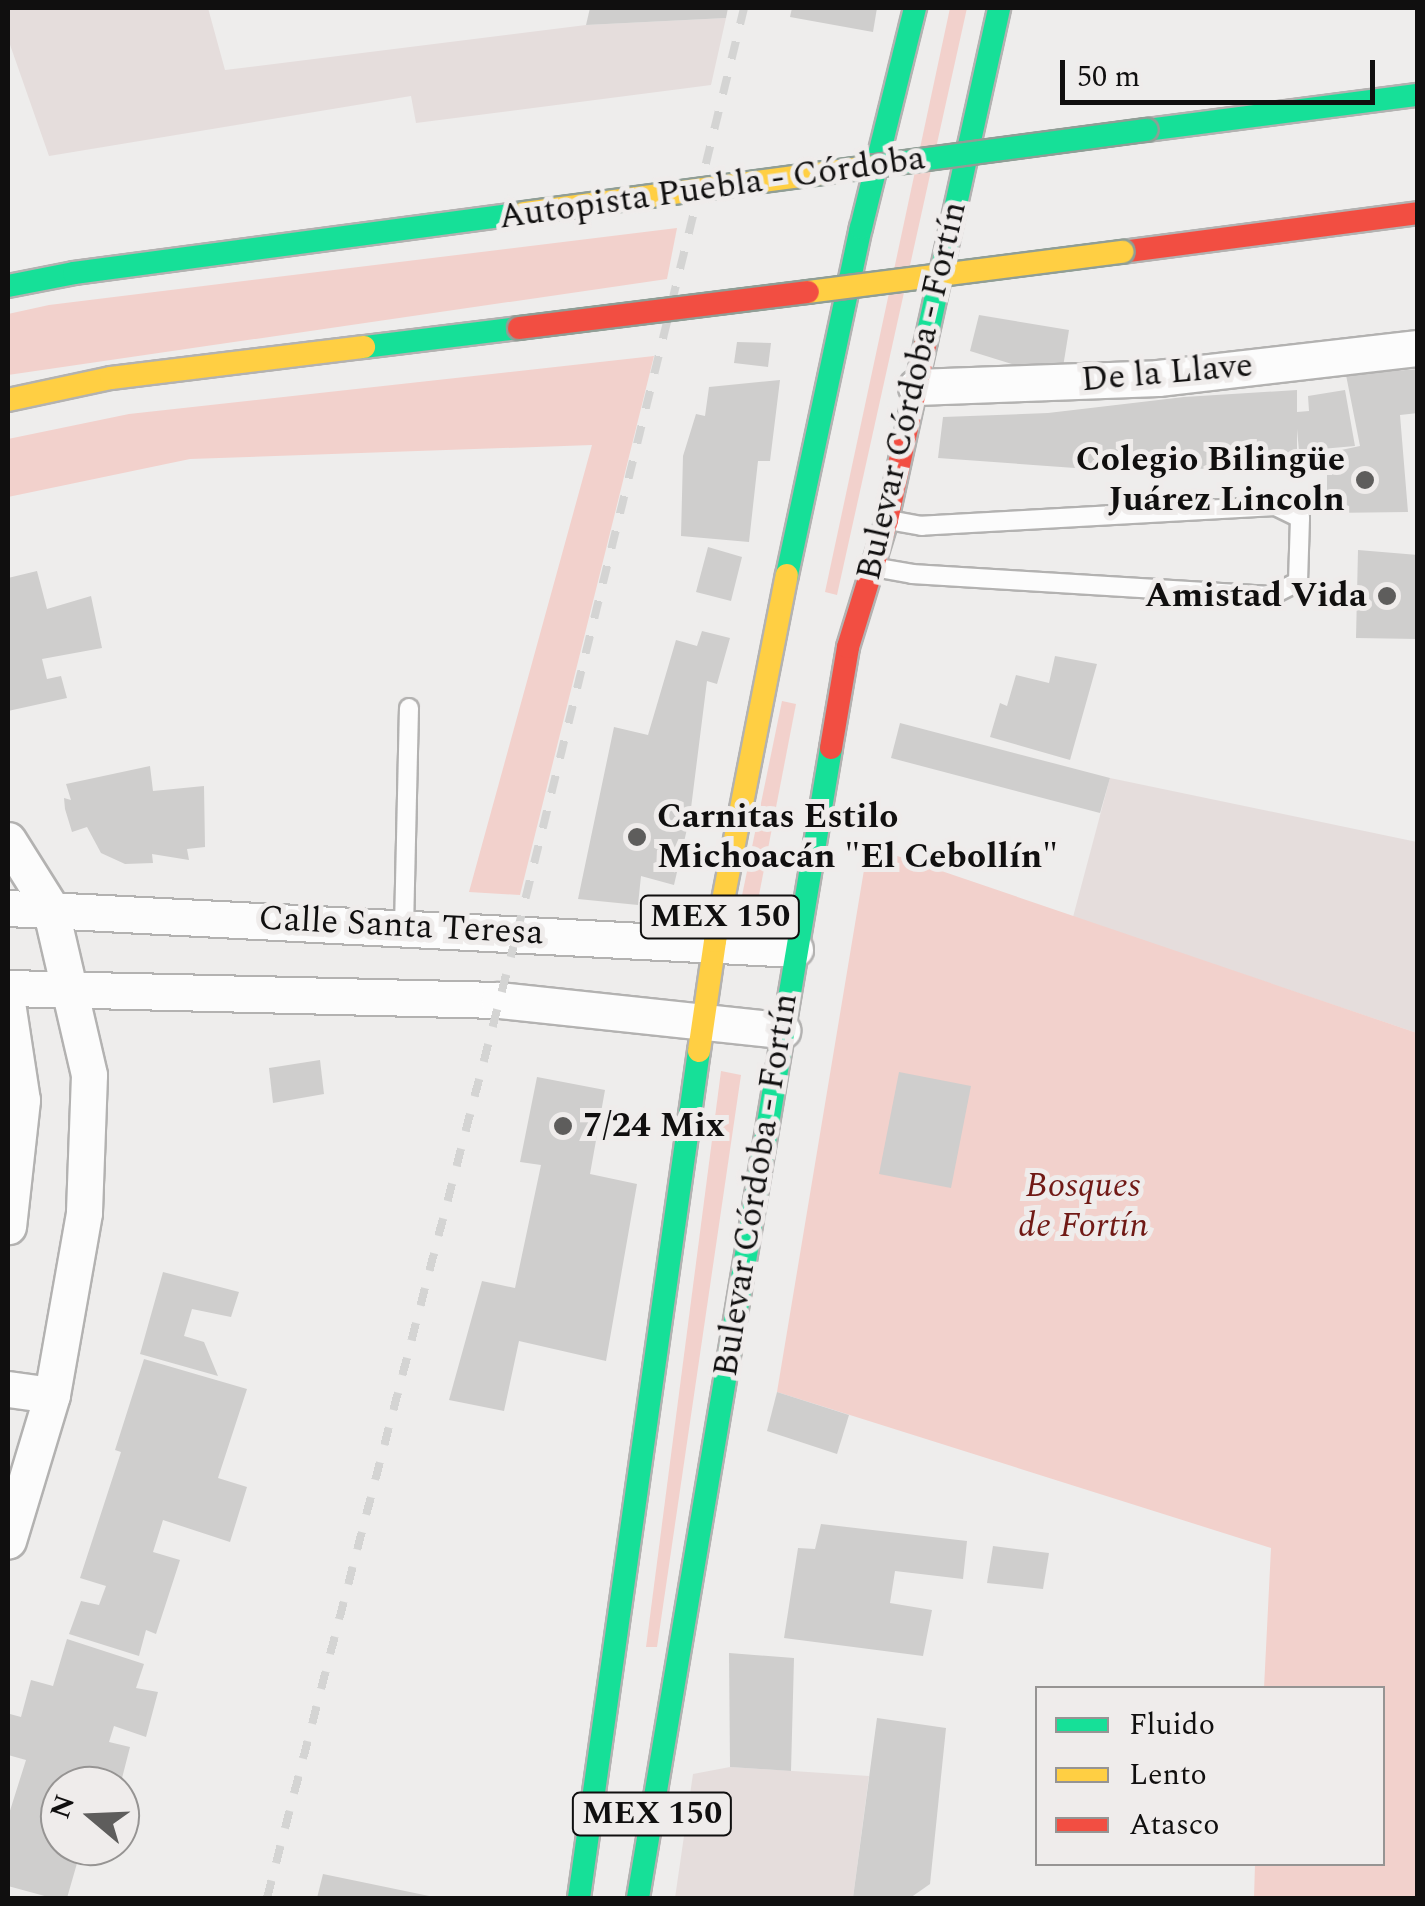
<!DOCTYPE html>
<meta charset="utf-8">
<style>
body{margin:0}
#map{position:relative;width:1425px;height:1906px;overflow:hidden;background:#eeedec;font-family:Spectral,serif}
div>[style]{position:absolute}
[style*='--x']{left:calc(var(--x)*1px);top:calc(var(--y)*1px);width:calc(var(--w)*1px);rotate:calc(var(--a)*1deg)}
.built>*{inset:0;background:#e5dddc}
.green>*{inset:0;background:#f2d1cc}
.building>*{inset:0;background:#cfcecd}
.roads{filter:drop-shadow(2px 0 #b3b2b1) drop-shadow(-2px 0 #b3b2b1) drop-shadow(0 2px #b3b2b1) drop-shadow(0 -2px #b3b2b1)}
.lane>*{height:18px;margin:-9px;padding:0 9px;transform-origin:9px;border-radius:9px;background:#fcfcfc}
.street>*{height:35px;margin:-17.5px;padding:0 17.5px;transform-origin:17.5px;border-radius:17.5px;background:#fcfcfc}
.fast>*{height:22px;margin:-11px;padding:0 11px;transform-origin:11px;border-radius:11px;background:#16e098}
.slow>*{height:22px;margin:-11px;padding:0 11px;transform-origin:11px;border-radius:11px;background:#ffcf43}
.jam>*{height:22px;margin:-11px;padding:0 11px;transform-origin:11px;border-radius:11px;background:#f24e42}
.rail>*{height:8px;margin-top:-4px;transform-origin:0;background:repeating-linear-gradient(90deg,#d4d4d3 0 18px,transparent 0 36px)}
.bridges{filter:drop-shadow(2px 0 #909e96) drop-shadow(-2px 0 #909e96) drop-shadow(0 2px #909e96) drop-shadow(0 -2px #909e96)}
.fast-bridge>*{height:22px;margin:-11px;padding:0 11px;transform-origin:11px;border-radius:11px;background:#16e098}
.slow-bridge>*{height:22px;margin:-11px;padding:0 11px;transform-origin:11px;border-radius:11px;background:#ffcf43}
.jam-bridge>*{height:22px;margin:-11px;padding:0 11px;transform-origin:11px;border-radius:11px;background:#f24e42}
.dots>*{width:28px;height:28px;translate:-50% -50%;box-sizing:border-box;border:5px solid #efeceb;border-radius:50%}
span{translate:-50% -50%;white-space:nowrap;text-align:center;line-height:1.15;-webkit-text-stroke:10px #efeceb;paint-order:stroke}
.shield-label span{padding:2px 8px;background:#efeceb;border:2px solid;border-radius:8px;-webkit-text-stroke-width:0}
.shield-label{font-size:32px;color:#100f0f;font-weight:700}
.street-label{font-size:35px;color:#100f0f}
.poi-label{font-size:35px;color:#100f0f;font-weight:700}
.right{translate:-100% -50%;text-align:right}
.left{translate:0 -50%;text-align:left}
.park-label{font-size:35px;color:#701915;font-style:italic}
.frame{position:absolute;inset:0;border:10px solid #100f0f;pointer-events:none}
.legend{position:absolute;left:1035px;top:1686px;width:350px;height:180px;box-sizing:border-box;background:#efeceb;border:2px solid #969493;margin:0;padding:12px 18px;list-style:none;font-size:30px;color:#100f0f}
.legend li{display:flex;align-items:center;gap:20px;height:50px}
.legend b{width:50px;border:2px solid #969493}
.north{position:absolute;left:40px;top:1766px;width:100px;height:100px;box-sizing:border-box;background:#efeceb;border:2px solid #969493;border-radius:50%;rotate:289deg;font-size:28px;font-weight:700;line-height:40px;text-align:center;color:#100f0f}
.north::after{content:'';display:block;margin:auto;width:35px;height:45px;background:#5e5d5c;clip-path:polygon(50% 0,100% 100%,50% 72%,0 100%)}
.scale{position:absolute;left:1060px;top:60px;width:315px;height:45px;box-sizing:border-box;border:5px solid #100f0f;border-top:0;padding-left:12px;font-size:30px;line-height:35px;white-space:nowrap;color:#100f0f;-webkit-text-stroke:8px #efeceb;paint-order:stroke}
</style>
<div id="map">
<div class="built">
<div style="clip-path:polygon(8px 8px,208px 8px,225px 70px,586px 25px,726px 18px,711px 85px,416px 123px,411px 96px,49px 156px,8px 39px)"></div>
<div style="clip-path:polygon(1110px 778px,1417px 842px,1417px 1033px,1073px 917px)"></div>
<div style="clip-path:polygon(730px 1767px,869px 1776px,853px 1898px,675px 1898px,693px 1774px)"></div>
</div>
<div class="green">
<div style="clip-path:polygon(950px 8px,967px 8px,837px 595px,825px 592px)"></div>
<div style="clip-path:polygon(677px 228px,667px 279px,8px 375px,8px 314px,49px 305px)"></div>
<div style="clip-path:polygon(654px 356px,520px 895px,469px 892px,592px 445px,190px 459px,8px 497px,8px 439px,129px 414px)"></div>
<div style="clip-path:polygon(782px 701px,796px 704px,754px 921px,737px 920px)"></div>
<div style="clip-path:polygon(868px 846px,1417px 1033px,1417px 1898px,1254px 1898px,1255px 1864px,1382px 1864px,1382px 1688px,1264px 1688px,1271px 1548px,777px 1392px)"></div>
<div style="clip-path:polygon(721px 1071px,741px 1075px,657px 1647px,646px 1647px)"></div>
</div>
<div class="building">
<div style="clip-path:polygon(590px 8px,728px 8px,726px 18px,586px 25px)"></div>
<div style="clip-path:polygon(792px 8px,877px 8px,873px 32px,790px 17px)"></div>
<div style="clip-path:polygon(979px 315px,1069px 330px,1063px 367px,1015px 365px,970px 351px)"></div>
<div style="clip-path:polygon(737px 342px,771px 343px,768px 367px,734px 363px)"></div>
<div style="clip-path:polygon(1418px 369px,1418px 413px,1400px 415px,1408px 512px,1327px 513px,1327px 453px,1360px 446px,1346px 375px)"></div>
<div style="clip-path:polygon(780px 380px,770px 461px,758px 461px,749px 542px,681px 536px,683px 456px,696px 414px,705px 416px,709px 387px)"></div>
<div style="clip-path:polygon(1297px 390px,1297px 412px,1309px 411px,1308px 396px,1345px 390px,1355px 446px,1299px 451px,1297px 429px,1297px 463px,1233px 469px,1075px 468px,938px 458px,943px 417px,1048px 413px,1184px 397px)"></div>
<div style="clip-path:polygon(708px 547px,742px 557px,731px 601px,696px 592px)"></div>
<div style="clip-path:polygon(1358px 550px,1418px 555px,1418px 639px,1356px 638px)"></div>
<div style="clip-path:polygon(37px 571px,47px 609px,91px 596px,102px 648px,42px 659px,47px 679px,61px 676px,67px 698px,8px 711px,8px 578px)"></div>
<div style="clip-path:polygon(702px 631px,730px 638px,717px 684px,707px 681px,690px 816px,674px 885px,641px 876px,638px 905px,578px 899px,614px 727px,648px 735px,676px 640px,697px 646px)"></div>
<div style="clip-path:polygon(1055px 656px,1097px 664px,1070px 760px,990px 737px,1000px 703px,1007px 706px,1016px 675px,1049px 683px)"></div>
<div style="clip-path:polygon(900px 723px,1110px 778px,1100px 813px,891px 758px)"></div>
<div style="clip-path:polygon(150px 766px,153px 791px,204px 786px,205px 847px,187px 849px,189px 860px,152px 854px,153px 863px,125px 864px,101px 853px,87px 827px,72px 832px,65px 809px,64px 798px,71px 800px,66px 784px)"></div>
<div style="clip-path:polygon(320px 1060px,324px 1094px,273px 1103px,269px 1068px)"></div>
<div style="clip-path:polygon(899px 1072px,971px 1086px,951px 1188px,879px 1174px)"></div>
<div style="clip-path:polygon(537px 1077px,605px 1090px,590px 1174px,637px 1184px,606px 1361px,519px 1341px,504px 1411px,449px 1400px,482px 1281px,515px 1288px,541px 1165px,520px 1162px)"></div>
<div style="clip-path:polygon(163px 1272px,239px 1292px,231px 1317px,192px 1309px,184px 1336px,204px 1342px,218px 1376px,140px 1354px)"></div>
<div style="clip-path:polygon(144px 1359px,247px 1389px,218px 1478px,247px 1487px,230px 1542px,163px 1520px,153px 1552px,180px 1560px,156px 1634px,146px 1630px,139px 1656px,69px 1634px,81px 1601px,99px 1605px,106px 1586px,80px 1578px,121px 1452px,115px 1450px)"></div>
<div style="clip-path:polygon(777px 1392px,849px 1415px,837px 1454px,767px 1431px)"></div>
<div style="clip-path:polygon(821px 1524px,967px 1541px,963px 1579px,895px 1571px,890px 1603px,932px 1610px,923px 1656px,784px 1638px,798px 1548px,815px 1549px)"></div>
<div style="clip-path:polygon(993px 1546px,1049px 1553px,1043px 1589px,987px 1583px)"></div>
<div style="clip-path:polygon(67px 1639px,144px 1664px,136px 1688px,158px 1692px,146px 1737px,114px 1726px,109px 1742px,130px 1747px,120px 1786px,60px 1786px,60px 1846px,82px 1846px,67px 1898px,52px 1898px,8px 1886px,8px 1817px,26px 1760px,8px 1755px,8px 1723px,10px 1714px,21px 1717px,31px 1680px,53px 1686px)"></div>
<div style="clip-path:polygon(729px 1653px,794px 1658px,791px 1771px,730px 1767px)"></div>
<div style="clip-path:polygon(877px 1718px,946px 1728px,930px 1884px,910px 1898px,853px 1898px)"></div>
<div style="clip-path:polygon(323px 1874px,434px 1897px,434px 1898px,317px 1898px)"></div>
</div>
<div class="roads">
<div class="lane">
<div style="--x:879;--y:568;--w:34;--a:10"></div>
<div style="--x:912;--y:574;--w:359;--a:3.5"></div>
<div style="--x:1270;--y:596;--w:31;--a:-27"></div>
<div style="--x:1298;--y:582;--w:64;--a:-88.2"></div>
<div style="--x:1300;--y:518;--w:28;--a:-154"></div>
<div style="--x:1275;--y:506;--w:354;--a:176.8"></div>
<div style="--x:922;--y:526;--w:29;--a:-170"></div>
<div style="--x:404;--y:928;--w:220;--a:-88.7"></div>
</div>
<div class="street">
<div style="--x:916;--y:387;--w:242;--a:-2.1"></div>
<div style="--x:1158;--y:378;--w:262;--a:-6.6"></div>
<div style="--x:8;--y:840;--w:79;--a:57.9"></div>
<div style="--x:50;--y:907;--w:172;--a:76.9"></div>
<div style="--x:89;--y:1075;--w:138;--a:92.1"></div>
<div style="--x:84;--y:1213;--w:185;--a:100"></div>
<div style="--x:52;--y:1395;--w:152;--a:106.8"></div>
<div style="--x:8;--y:908;--w:788;--a:2.98"></div>
<div style="--x:8;--y:988;--w:491;--a:1.4"></div>
<div style="--x:499;--y:1000;--w:285;--a:6.1"></div>
<div style="--x:8;--y:1009;--w:92;--a:81.3"></div>
<div style="--x:22;--y:1100;--w:127;--a:96.3"></div>
<div style="--x:8;--y:1389;--w:44;--a:7.8"></div>
</div>
<div class="fast">
<div style="--x:1147;--y:130;--w:273;--a:-7.4"></div>
<div style="--x:8;--y:286;--w:67;--a:-11.1"></div>
<div style="--x:74;--y:273;--w:454;--a:-7.6"></div>
<div style="--x:926;--y:341;--w:341;--a:-77.6"></div>
<div style="--x:364;--y:347;--w:156;--a:-7"></div>
<div style="--x:787;--y:575;--w:355;--a:-78"></div>
<div style="--x:861;--y:228;--w:227;--a:-76.2"></div>
<div style="--x:579;--y:1898;--w:855;--a:-81.94"></div>
<div style="--x:638;--y:1898;--w:1166;--a:-80.47"></div>
</div>
<div class="slow">
<div style="--x:8;--y:400;--w:105;--a:-12.1"></div>
<div style="--x:111;--y:378;--w:255;--a:-7"></div>
<div style="--x:699;--y:1051;--w:111;--a:-81.7"></div>
<div style="--x:715;--y:941;--w:373;--a:-78.9"></div>
</div>
<div class="jam">
<div style="--x:1122;--y:252;--w:299;--a:-7.5"></div>
<div style="--x:831;--y:748;--w:102;--a:-80.4"></div>
<div style="--x:848;--y:647;--w:133;--a:-72.9"></div>
<div style="--x:887;--y:520;--w:183;--a:-77.7"></div>
</div>
</div>
<div class="rail">
<div style="--x:267;--y:1898;--w:997;--a:-75.48"></div>
<div style="--x:517;--y:933;--w:952;--a:-76.21"></div>
</div>
<div class="bridges">
<div class="fast-bridge">
<div style="--x:868;--y:167;--w:281;--a:-7.6"></div>
</div>
<div class="slow-bridge">
<div style="--x:524;--y:213;--w:347;--a:-7.6"></div>
<div style="--x:808;--y:292;--w:317;--a:-7.3"></div>
</div>
<div class="jam-bridge">
<div style="--x:519;--y:328;--w:291;--a:-7.1"></div>
</div>
</div>
<div class="dots">
<div style="left:1365px;top:480px;background:#5e5d5c"></div>
<div style="left:1387px;top:596px;background:#5e5d5c"></div>
<div style="left:637px;top:837px;background:#5e5d5c"></div>
<div style="left:563px;top:1126px;background:#5e5d5c"></div>
</div>
<div class="shield-label">
<span style="left:720px;top:917px">MEX 150</span>
<span style="left:652px;top:1814px">MEX 150</span>
</div>
<div class="street-label">
<span style="left:712px;top:188px;rotate:-8deg">Autopista Puebla - Córdoba</span>
<span style="left:1167px;top:373px;rotate:-5deg">De la Llave</span>
<span style="left:912px;top:391px;rotate:-77deg">Bulevar Córdoba - Fortín</span>
<span style="left:401px;top:926px;rotate:3deg">Calle Santa Teresa</span>
<span style="left:756px;top:1185px;rotate:-81deg">Bulevar Córdoba - Fortín</span>
</div>
<div class="poi-label">
<span class="right" style="left:1345px;top:480px">Colegio Bilingüe<br>Juárez Lincoln</span>
<span class="right" style="left:1367px;top:596px">Amistad Vida</span>
<span class="left" style="left:657px;top:837px">Carnitas Estilo<br>Michoacán "El Cebollín"</span>
<span class="left" style="left:583px;top:1126px">7/24 Mix</span>
</div>
<div class="park-label">
<span style="left:1083px;top:1206px">Bosques<br>de Fortín</span>
</div>
<div class="frame"></div>
<ul class="legend">
<li><b style="height:12px;background:#16e098"></b>Fluido</li>
<li><b style="height:12px;background:#ffcf43"></b>Lento</li>
<li><b style="height:12px;background:#f24e42"></b>Atasco</li>
</ul>
<div class="north">N</div>
<div class="scale">50 m</div>
</div>
